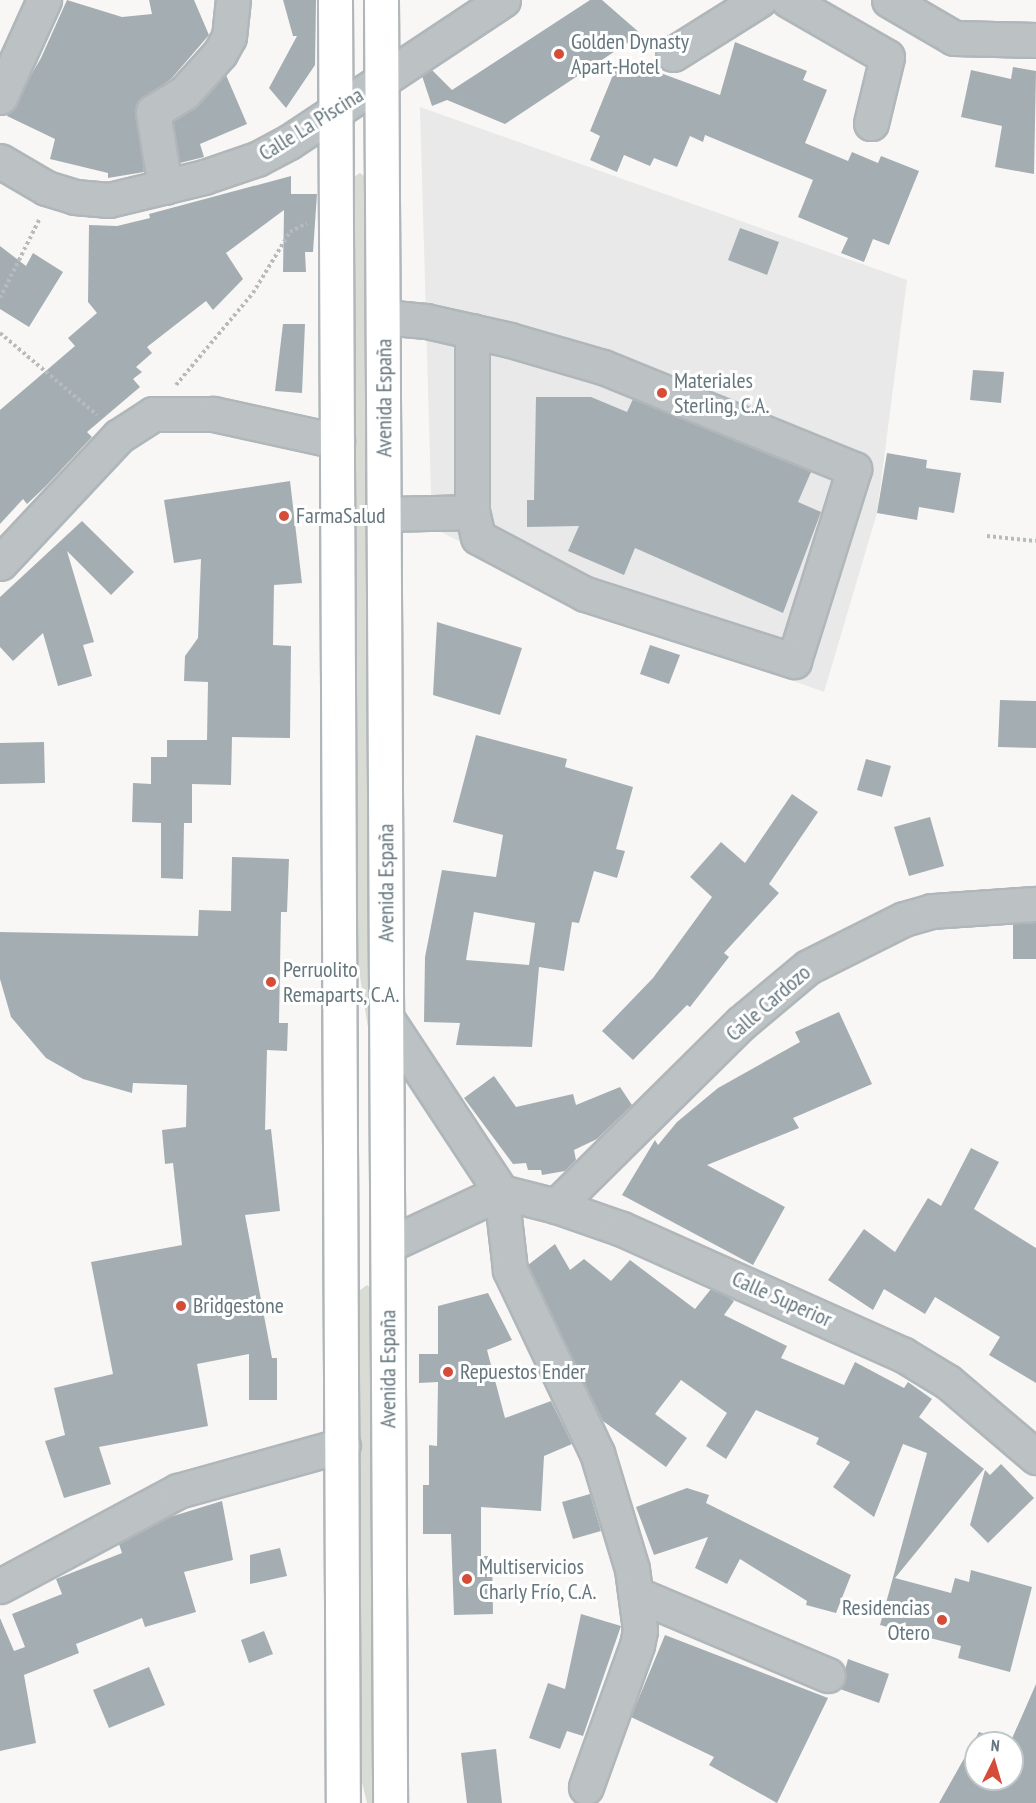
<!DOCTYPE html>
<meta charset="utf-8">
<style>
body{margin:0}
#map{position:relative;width:1036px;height:1803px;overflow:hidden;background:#f8f7f5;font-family:"PT Sans Narrow",sans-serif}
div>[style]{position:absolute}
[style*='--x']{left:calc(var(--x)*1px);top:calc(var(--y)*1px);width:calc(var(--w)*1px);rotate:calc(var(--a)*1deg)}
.built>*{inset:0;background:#e8e9e8}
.green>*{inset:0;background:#d8dcd5}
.building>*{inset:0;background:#a4aeb2}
.path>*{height:4px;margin-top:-2px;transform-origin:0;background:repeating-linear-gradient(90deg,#b7bbbd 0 3px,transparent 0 6px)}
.roads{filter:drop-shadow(2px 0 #b0b6b9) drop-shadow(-2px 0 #b0b6b9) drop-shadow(0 2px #b0b6b9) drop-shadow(0 -2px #b0b6b9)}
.minor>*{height:33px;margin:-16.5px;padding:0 16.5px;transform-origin:16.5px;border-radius:16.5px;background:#bcc2c4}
.major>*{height:33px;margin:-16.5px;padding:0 16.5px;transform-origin:16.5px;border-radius:16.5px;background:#fff}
.dots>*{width:16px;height:16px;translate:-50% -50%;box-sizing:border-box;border:3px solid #fff;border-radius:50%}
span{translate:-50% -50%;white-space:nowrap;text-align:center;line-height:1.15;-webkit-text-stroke:6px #fff;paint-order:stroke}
.poi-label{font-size:22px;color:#65767e}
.left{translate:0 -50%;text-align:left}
.right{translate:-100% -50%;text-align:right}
.street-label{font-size:22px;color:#65767e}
.north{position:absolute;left:964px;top:1731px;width:60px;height:60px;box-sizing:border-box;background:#fff;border:2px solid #c1c8cb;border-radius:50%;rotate:5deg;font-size:16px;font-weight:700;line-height:24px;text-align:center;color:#65767e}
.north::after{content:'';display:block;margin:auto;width:21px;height:27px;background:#d54c38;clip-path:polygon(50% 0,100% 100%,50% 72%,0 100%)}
</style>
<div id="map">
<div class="built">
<div style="clip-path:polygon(420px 107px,907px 280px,877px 513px,824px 692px,572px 601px,432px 527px)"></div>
</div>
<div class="green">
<div style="clip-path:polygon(360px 173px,368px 179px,372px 1180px,369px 1034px,355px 945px,352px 178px)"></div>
<div style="clip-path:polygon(367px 1285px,371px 1288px,375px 1803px,367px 1803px,359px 1770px,356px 1293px)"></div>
</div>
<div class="building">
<div style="clip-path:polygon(67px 0,122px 17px,152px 14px,149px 0,194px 0,209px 35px,172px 78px,136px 105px,144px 172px,108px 178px,108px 173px,50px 159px,55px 139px,7px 116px,41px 58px)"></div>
<div style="clip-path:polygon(283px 0,316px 0,315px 65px,286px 108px,269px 88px,297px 36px,293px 36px)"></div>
<div style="clip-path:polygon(590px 0,602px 0,641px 34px,505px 124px,447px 100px,432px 106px,422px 76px,432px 70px,452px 90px)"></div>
<div style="clip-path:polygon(735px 42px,807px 71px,803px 80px,827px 90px,805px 143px,848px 161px,852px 152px,878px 163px,881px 156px,919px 171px,889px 245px,873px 239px,864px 262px,841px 253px,848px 238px,798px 217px,813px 180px,705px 135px,703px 142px,690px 136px,677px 167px,654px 158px,650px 166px,624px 155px,617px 172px,590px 160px,600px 136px,590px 131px,620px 58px,720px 95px)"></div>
<div style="clip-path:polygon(1013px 67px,1036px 71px,1034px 174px,995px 167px,1002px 126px,961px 117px,971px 70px,1011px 79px)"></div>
<div style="clip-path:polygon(226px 75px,247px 124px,200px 144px,204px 157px,180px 163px,173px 121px,198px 106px)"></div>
<div style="clip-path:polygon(291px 176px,291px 194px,317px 194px,313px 252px,305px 252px,306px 272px,283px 272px,284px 210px,226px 253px,243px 279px,213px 310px,206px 301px,147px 347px,152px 353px,136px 367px,142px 372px,133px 379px,140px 387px,87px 432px,92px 437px,46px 486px,27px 504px,23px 499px,0 524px,0 410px,75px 346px,68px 338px,97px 313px,88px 302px,89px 225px,117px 226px,150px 218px,149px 214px)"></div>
<div style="clip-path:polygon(740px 228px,779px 242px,767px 275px,728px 260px)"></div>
<div style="clip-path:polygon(0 246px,26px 266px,33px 253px,63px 272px,29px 327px,0 309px)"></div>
<div style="clip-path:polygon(283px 324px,305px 324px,302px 393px,275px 391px)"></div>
<div style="clip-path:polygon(973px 370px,1004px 372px,1001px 403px,970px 400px)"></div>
<div style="clip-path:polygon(536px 397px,591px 397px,627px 412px,633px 399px,811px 472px,798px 502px,821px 512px,783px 613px,635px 548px,624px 575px,568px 551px,579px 526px,527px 527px,527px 500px,534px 500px)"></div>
<div style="clip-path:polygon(887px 453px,927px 460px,926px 468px,961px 473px,954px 513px,919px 507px,917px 520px,877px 513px)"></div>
<div style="clip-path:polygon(290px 481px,302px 583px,274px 585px,273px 645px,291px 646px,290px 738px,232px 737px,231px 785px,192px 784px,192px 823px,184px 823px,183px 879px,161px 878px,161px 823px,132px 822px,133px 783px,151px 784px,151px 757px,167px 757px,167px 740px,207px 740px,208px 682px,184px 681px,185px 656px,198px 638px,201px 559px,174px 563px,164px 500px)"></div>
<div style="clip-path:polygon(82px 521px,134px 572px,111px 595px,67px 551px,94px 642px,83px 645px,92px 676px,58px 686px,43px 633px,13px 661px,0 647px,0 597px)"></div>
<div style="clip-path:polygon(437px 622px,522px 648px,500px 715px,433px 695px)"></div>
<div style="clip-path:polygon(650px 645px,680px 655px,669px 684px,640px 674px)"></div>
<div style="clip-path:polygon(1000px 700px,1036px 701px,1036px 748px,998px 747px)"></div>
<div style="clip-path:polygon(evenodd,476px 735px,567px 759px,565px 767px,633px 787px,616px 849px,625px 851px,617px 878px,594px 871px,579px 923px,572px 922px,564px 971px,539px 967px,532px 1047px,456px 1045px,460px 1023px,424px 1022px,425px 957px,442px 870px,496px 877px,503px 835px,453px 822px,476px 735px,474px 912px,535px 923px,529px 965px,466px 960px,474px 912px)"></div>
<div style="clip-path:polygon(44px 742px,45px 783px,0 784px,0 743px)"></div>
<div style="clip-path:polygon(866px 759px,891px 766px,882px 797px,857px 790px)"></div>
<div style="clip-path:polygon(792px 794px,818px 812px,769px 884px,779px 893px,724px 953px,729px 957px,690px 1007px,687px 1005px,633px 1060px,602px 1031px,653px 978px,712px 897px,690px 877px,721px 842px,745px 863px)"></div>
<div style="clip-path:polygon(930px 817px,944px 866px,909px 876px,894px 827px)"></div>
<div style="clip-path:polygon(232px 857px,289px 859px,287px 912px,281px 912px,279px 1023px,288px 1023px,287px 1051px,267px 1050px,265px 1130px,271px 1129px,280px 1211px,245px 1215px,272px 1358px,277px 1358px,277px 1400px,249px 1400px,249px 1354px,197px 1364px,208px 1426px,99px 1447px,111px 1484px,64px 1498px,45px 1441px,65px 1435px,54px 1388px,113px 1374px,91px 1262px,182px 1245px,173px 1163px,165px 1164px,162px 1130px,186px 1127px,187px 1085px,133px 1083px,132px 1093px,83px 1079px,46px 1058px,11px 1017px,0 979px,0 932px,198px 936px,199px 910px,231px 911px)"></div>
<div style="clip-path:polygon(1036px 923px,1036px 959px,1013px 959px,1013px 924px)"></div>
<div style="clip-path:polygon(839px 1012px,872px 1084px,793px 1118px,799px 1128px,707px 1165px,785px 1207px,753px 1265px,622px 1195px,655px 1140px,658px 1145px,677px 1122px,718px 1088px,800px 1042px,795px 1032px)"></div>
<div style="clip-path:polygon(494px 1076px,516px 1107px,573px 1094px,576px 1105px,620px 1087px,632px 1105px,597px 1139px,574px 1150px,576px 1160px,565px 1171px,542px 1175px,541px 1170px,528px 1170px,526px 1163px,513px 1164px,464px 1098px)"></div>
<div style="clip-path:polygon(971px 1148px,999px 1162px,974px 1209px,1036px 1248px,1036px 1383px,989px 1355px,1000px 1337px,935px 1297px,925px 1314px,884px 1289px,873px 1310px,828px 1280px,864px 1229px,895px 1252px,928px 1198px,941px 1206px)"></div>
<div style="clip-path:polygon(555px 1244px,570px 1270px,584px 1259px,611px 1281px,630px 1260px,695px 1309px,711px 1289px,728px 1297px,734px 1301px,724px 1315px,787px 1346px,781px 1358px,844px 1385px,855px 1362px,904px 1388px,908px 1382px,932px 1399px,919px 1417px,984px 1469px,895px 1578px,951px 1593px,955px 1578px,969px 1582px,971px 1570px,1032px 1587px,1010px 1672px,958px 1658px,961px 1646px,880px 1625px,927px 1453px,903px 1444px,874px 1517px,833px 1487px,850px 1462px,816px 1444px,819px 1438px,756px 1410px,726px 1459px,706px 1446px,727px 1413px,681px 1380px,655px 1414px,687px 1438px,666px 1467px,603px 1421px,592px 1399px,528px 1265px)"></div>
<div style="clip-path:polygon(488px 1293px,512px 1340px,487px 1350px,505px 1418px,551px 1401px,572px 1444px,544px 1456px,541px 1511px,481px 1507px,481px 1556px,492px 1556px,493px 1614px,454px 1615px,451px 1534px,423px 1534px,423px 1485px,429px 1485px,429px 1445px,437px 1446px,438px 1382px,419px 1383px,419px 1354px,438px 1354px,438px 1306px)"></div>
<div style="clip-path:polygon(1001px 1464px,1034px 1498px,988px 1543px,970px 1525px,985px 1470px,990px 1475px)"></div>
<div style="clip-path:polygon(687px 1488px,709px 1495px,706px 1503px,851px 1575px,836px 1613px,806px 1605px,807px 1601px,740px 1559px,727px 1584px,695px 1568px,708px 1537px,654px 1555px,636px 1507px)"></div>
<div style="clip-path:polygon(590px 1494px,601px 1531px,573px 1539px,562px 1502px)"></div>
<div style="clip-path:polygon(222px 1501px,233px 1560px,184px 1572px,196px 1612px,145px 1627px,142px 1618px,76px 1644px,79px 1653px,24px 1675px,36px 1743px,0 1751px,0 1618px,14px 1651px,25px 1647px,12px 1614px,62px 1594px,56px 1579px,122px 1553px,119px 1544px,170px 1517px)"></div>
<div style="clip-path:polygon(280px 1548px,287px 1576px,250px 1584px,250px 1555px)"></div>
<div style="clip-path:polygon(581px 1614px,621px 1626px,583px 1736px,567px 1731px,560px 1749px,529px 1738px,548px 1683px,565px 1689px)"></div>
<div style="clip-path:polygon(264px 1631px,273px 1654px,249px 1663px,241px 1640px)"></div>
<div style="clip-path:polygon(665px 1635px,828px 1698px,777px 1803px,709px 1765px,714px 1757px,631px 1717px)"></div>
<div style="clip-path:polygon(848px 1659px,889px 1674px,879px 1703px,840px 1689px)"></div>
<div style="clip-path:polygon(149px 1667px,165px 1705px,109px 1728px,93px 1690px)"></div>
<div style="clip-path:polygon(evenodd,1036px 1684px,1036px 1803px,939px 1803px,979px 1732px,1010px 1743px,1036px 1684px,976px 1743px,1012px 1743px,1012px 1779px,976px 1779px,976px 1743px)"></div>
<div style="clip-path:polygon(496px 1749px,502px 1803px,467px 1803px,461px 1753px)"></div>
</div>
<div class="path">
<div style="--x:0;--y:298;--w:89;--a:-63.4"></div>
<div style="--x:0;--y:333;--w:127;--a:40.2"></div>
<div style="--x:176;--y:385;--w:120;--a:-50.1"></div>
<div style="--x:253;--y:293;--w:71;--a:-58.8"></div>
<div style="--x:290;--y:232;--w:19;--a:-28"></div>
<div style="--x:987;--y:536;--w:49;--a:5.8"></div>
</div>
<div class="roads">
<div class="minor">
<div style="--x:788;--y:0;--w:114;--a:29.9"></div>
<div style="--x:887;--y:57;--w:68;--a:103.6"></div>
<div style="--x:889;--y:0;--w:75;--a:30.3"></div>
<div style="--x:954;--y:38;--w:82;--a:1.4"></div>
<div style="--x:673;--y:54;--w:102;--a:-32.1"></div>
<div style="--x:0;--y:97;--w:107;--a:-65.6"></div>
<div style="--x:0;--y:161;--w:53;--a:30.4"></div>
<div style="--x:46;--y:188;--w:30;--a:17"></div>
<div style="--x:75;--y:197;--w:34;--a:5"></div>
<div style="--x:109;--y:200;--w:98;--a:-13.6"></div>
<div style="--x:204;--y:177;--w:56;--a:-18.8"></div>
<div style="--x:257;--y:159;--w:36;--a:-28"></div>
<div style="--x:289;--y:142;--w:257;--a:-33.6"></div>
<div style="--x:165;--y:187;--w:76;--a:-99.1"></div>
<div style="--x:153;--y:112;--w:36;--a:-32"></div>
<div style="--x:184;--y:93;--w:54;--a:-48"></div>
<div style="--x:220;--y:53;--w:18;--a:-61"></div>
<div style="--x:229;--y:37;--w:37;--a:-84"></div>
<div style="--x:383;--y:317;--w:43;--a:5.3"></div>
<div style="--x:426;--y:321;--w:86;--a:12.7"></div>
<div style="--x:510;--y:340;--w:97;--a:16.2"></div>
<div style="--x:603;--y:367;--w:271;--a:22.1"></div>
<div style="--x:854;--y:469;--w:201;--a:107.4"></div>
<div style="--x:794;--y:661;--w:219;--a:-162.2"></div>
<div style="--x:585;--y:594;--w:121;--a:-152"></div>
<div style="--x:478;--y:537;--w:26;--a:-103"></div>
<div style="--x:472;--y:512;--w:181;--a:-90"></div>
<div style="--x:385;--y:514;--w:87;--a:-1.3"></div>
<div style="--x:0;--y:563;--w:174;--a:-46.9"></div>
<div style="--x:119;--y:436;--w:40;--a:-32.9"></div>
<div style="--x:153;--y:414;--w:60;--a:0"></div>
<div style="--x:213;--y:414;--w:127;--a:12.3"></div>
<div style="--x:387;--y:1019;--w:207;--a:56.6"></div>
<div style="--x:501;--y:1192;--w:79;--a:83.4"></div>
<div style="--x:510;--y:1270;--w:203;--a:64.6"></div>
<div style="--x:597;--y:1453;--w:121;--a:73.2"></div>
<div style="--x:632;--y:1569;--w:62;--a:82.5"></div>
<div style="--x:640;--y:1630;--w:15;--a:101"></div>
<div style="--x:637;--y:1645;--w:151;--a:109.8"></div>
<div style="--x:556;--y:1206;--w:260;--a:-44.7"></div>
<div style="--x:741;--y:1023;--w:87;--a:-39.9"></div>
<div style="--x:808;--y:967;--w:107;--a:-26.6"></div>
<div style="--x:904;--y:919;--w:29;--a:-16"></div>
<div style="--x:932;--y:911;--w:104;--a:-3.9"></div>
<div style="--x:388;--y:1245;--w:125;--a:-25.1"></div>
<div style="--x:501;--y:1192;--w:57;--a:14.3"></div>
<div style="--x:556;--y:1206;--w:70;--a:19.2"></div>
<div style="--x:622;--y:1229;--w:307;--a:24.1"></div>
<div style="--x:902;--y:1354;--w:54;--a:31.3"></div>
<div style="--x:948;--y:1382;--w:116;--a:40.4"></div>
<div style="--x:0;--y:1586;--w:202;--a:-28.1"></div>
<div style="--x:178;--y:1491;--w:171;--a:-15.6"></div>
<div style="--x:636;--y:1594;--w:208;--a:22.9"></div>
</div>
<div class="major">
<div style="--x:335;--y:0;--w:1803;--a:89.75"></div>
<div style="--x:381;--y:0;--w:1803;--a:89.71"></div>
</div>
</div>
<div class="dots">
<div style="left:559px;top:54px;background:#d54c38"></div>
<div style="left:662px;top:393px;background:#d54c38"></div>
<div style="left:284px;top:516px;background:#d54c38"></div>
<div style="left:271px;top:982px;background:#d54c38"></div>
<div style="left:181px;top:1306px;background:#d54c38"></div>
<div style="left:448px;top:1372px;background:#d54c38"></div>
<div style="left:467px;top:1579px;background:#d54c38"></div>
<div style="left:942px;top:1620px;background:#d54c38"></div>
</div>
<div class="poi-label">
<span class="left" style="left:571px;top:54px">Golden Dynasty<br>Apart-Hotel</span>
<span class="left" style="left:674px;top:393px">Materiales<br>Sterling, C.A.</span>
<span class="left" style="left:296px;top:516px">FarmaSalud</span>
<span class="left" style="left:283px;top:982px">Perruolito<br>Remaparts, C.A.</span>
<span class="left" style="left:193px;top:1306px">Bridgestone</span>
<span class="left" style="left:460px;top:1372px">Repuestos Ender</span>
<span class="left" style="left:479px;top:1579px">Multiservicios<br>Charly Frío, C.A.</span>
<span class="right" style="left:930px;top:1620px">Residencias<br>Otero</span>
</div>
<div class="street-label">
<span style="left:311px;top:124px;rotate:-32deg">Calle La Piscina</span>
<span style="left:384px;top:398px;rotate:-90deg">Avenida España</span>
<span style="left:386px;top:883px;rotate:-90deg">Avenida España</span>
<span style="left:768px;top:1003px;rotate:-41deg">Calle Cardozo</span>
<span style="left:782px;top:1299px;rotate:24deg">Calle Superior</span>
<span style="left:388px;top:1369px;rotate:-90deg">Avenida España</span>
</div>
<div class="north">N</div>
</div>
